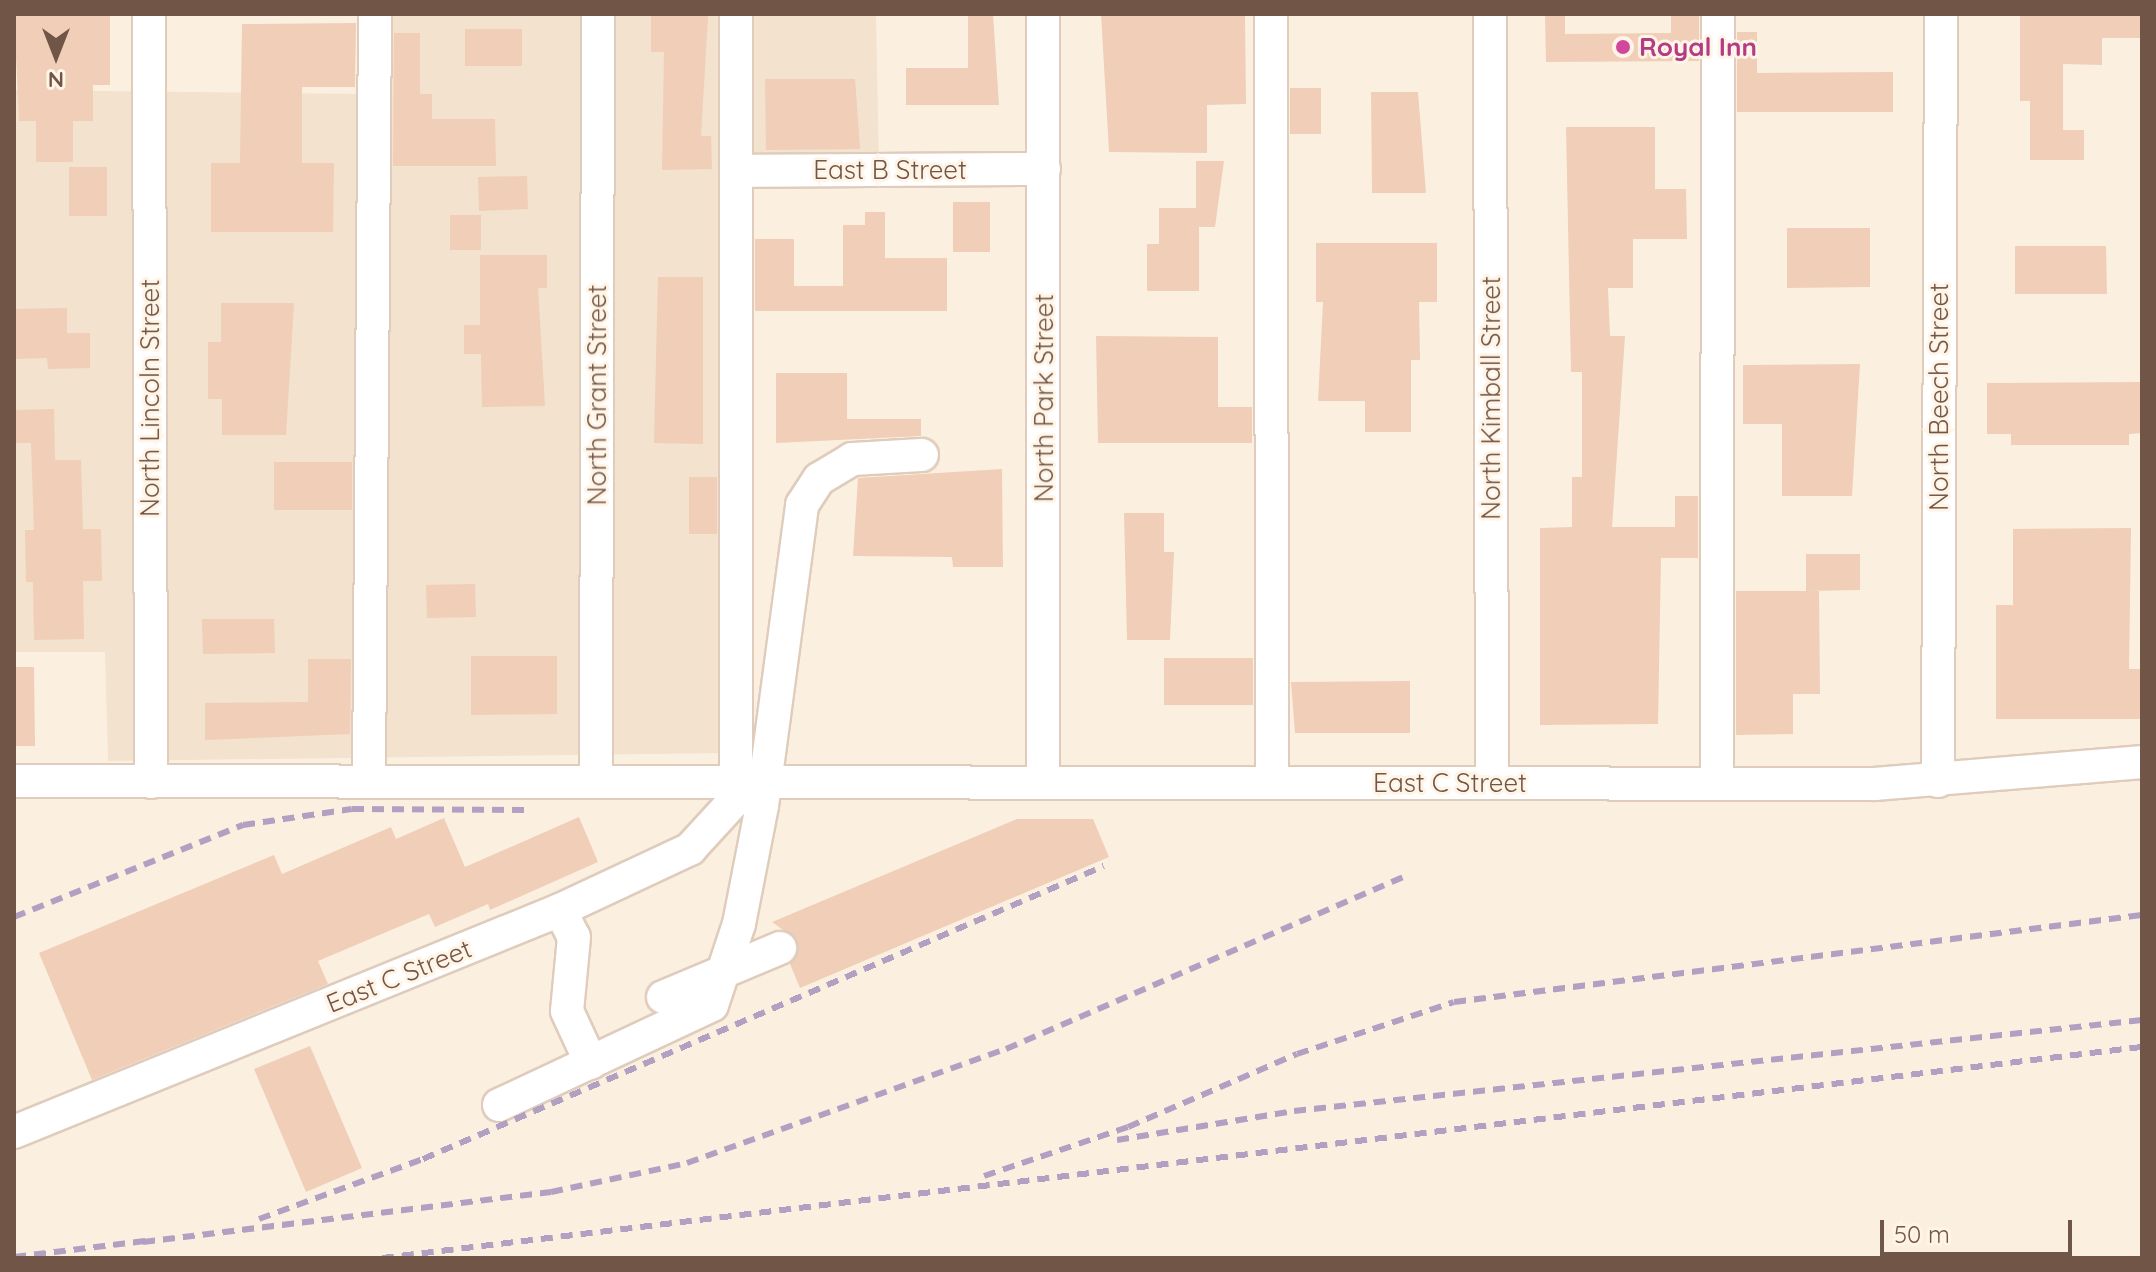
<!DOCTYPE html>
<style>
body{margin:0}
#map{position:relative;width:2156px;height:1272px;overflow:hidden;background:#fbf0e0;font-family:Quicksand,sans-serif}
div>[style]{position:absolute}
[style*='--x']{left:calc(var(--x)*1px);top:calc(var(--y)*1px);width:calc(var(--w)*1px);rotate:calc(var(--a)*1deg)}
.residential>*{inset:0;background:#f2e2ce}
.building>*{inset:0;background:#f0ceb8}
.roads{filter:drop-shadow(2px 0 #dfccbc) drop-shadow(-2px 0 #dfccbc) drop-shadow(0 2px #dfccbc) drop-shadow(0 -2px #dfccbc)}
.minor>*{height:32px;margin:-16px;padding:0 16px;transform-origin:16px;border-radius:16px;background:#fff}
.rail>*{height:6px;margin-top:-3px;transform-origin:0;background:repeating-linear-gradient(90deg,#b2a0c3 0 12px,transparent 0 20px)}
.dots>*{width:22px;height:22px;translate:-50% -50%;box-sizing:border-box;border:4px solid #fff4e5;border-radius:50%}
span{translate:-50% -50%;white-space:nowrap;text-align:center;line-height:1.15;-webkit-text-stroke:6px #fff4e5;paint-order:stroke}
.hotel-label{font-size:26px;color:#b23c85;font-weight:700}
.left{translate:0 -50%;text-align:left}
.street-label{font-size:26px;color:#715648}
.frame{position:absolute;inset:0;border:16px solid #715648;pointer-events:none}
.north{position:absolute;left:16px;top:16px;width:80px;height:80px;-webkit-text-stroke:6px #fff4e5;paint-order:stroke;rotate:180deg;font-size:22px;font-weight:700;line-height:32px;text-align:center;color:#715648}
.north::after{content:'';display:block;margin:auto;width:28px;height:36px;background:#715648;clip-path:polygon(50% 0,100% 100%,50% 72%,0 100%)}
.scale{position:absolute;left:1880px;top:1220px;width:192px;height:36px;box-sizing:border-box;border:4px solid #715648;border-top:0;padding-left:10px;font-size:24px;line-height:28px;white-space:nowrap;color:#715648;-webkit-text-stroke:6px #fff4e5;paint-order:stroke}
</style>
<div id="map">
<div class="residential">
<div style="clip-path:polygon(374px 14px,876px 14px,879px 170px,729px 173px,731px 753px,108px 761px,105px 652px,14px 652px,14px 90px,373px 94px)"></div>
</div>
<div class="building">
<div style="clip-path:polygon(14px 14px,110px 14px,110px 85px,93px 85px,93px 121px,73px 121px,73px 162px,36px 162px,36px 121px,19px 121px)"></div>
<div style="clip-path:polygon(968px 14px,993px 14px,999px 105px,906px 105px,906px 68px,968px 68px)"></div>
<div style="clip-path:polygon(1101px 14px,1245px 14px,1246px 104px,1207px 105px,1207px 153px,1109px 152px)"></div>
<div style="clip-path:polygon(1545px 14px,1565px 14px,1565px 34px,1671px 33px,1671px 14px,1699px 14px,1699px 61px,1546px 62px)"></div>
<div style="clip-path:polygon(2020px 14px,2142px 14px,2142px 38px,2102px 38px,2102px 65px,2063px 64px,2063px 130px,2084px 130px,2084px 160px,2030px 160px,2030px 101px,2020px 101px)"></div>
<div style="clip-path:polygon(651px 16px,708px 16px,701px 136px,711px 136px,712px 169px,662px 170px,664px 52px,651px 52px)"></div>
<div style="clip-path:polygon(356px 23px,355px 87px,302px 87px,302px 163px,334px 163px,333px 232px,211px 232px,211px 163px,240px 163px,242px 24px)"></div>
<div style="clip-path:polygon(465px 29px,522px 29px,522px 66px,465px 66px)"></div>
<div style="clip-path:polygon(1737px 32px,1757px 32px,1757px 73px,1893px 72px,1893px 112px,1737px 112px)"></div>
<div style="clip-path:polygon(394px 33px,420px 33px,420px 94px,432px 94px,432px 119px,495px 119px,496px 166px,393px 166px)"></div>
<div style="clip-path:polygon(765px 79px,855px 79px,860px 149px,766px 150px)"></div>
<div style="clip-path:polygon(1290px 88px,1321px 88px,1321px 134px,1290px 134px)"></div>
<div style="clip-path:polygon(1371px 92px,1418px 92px,1426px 193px,1372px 193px)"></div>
<div style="clip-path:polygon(1566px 127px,1655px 127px,1655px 189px,1686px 189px,1687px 239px,1633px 239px,1633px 288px,1608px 288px,1610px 336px,1625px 336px,1612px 527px,1675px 527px,1675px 496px,1698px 496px,1698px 558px,1661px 558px,1658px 724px,1540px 725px,1540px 528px,1572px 527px,1572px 477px,1582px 477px,1582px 372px,1571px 372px)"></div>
<div style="clip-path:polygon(1196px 161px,1224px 161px,1215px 227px,1199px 227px,1199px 291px,1147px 291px,1147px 244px,1159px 244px,1159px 208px,1196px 208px)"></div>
<div style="clip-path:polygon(69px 167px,107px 167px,107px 216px,69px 216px)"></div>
<div style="clip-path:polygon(527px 176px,528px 209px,479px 211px,478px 177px)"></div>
<div style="clip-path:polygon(953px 202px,990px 202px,990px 252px,953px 252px)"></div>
<div style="clip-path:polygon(865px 212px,885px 212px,885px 258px,947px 258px,947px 311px,755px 311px,755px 239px,794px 239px,794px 286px,843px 286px,843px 225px,865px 225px)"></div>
<div style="clip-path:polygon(450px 215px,481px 215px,481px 250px,450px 250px)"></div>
<div style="clip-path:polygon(1787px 228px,1870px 228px,1870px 287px,1787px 288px)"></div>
<div style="clip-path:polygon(1316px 243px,1437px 243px,1437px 302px,1419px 302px,1420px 360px,1411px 360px,1411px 432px,1365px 432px,1365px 401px,1318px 401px,1323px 302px,1316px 302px)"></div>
<div style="clip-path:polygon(2015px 246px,2106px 246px,2107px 294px,2015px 294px)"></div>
<div style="clip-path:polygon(480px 255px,547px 255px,547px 288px,538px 288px,545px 406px,482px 407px,481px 354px,464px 354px,464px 325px,480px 325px)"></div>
<div style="clip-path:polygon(658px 277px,703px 277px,703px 444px,654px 443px)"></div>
<div style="clip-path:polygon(221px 303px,294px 303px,286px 435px,222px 435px,222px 399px,208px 399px,208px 342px,221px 342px)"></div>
<div style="clip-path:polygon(67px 308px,67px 333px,90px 333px,90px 368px,48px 369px,47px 358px,14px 359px,14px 309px)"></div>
<div style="clip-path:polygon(1096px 336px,1218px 337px,1218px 407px,1252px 407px,1252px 443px,1098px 443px)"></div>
<div style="clip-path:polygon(1860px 364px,1852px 496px,1782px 496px,1782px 424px,1743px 424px,1743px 365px)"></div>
<div style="clip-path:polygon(776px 373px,847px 373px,847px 419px,921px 419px,921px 436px,776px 443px)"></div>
<div style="clip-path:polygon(2142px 382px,2142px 433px,2129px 434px,2129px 445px,2011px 445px,2011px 434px,1987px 434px,1987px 383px)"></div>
<div style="clip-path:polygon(54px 409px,55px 460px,81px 460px,83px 529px,101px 529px,102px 581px,83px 581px,84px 639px,34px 640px,33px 582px,26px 582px,25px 530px,34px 530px,31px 443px,14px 443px,14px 410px)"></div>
<div style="clip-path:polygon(274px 462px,352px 462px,352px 510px,274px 510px)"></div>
<div style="clip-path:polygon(1002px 469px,1003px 567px,953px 567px,952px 557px,853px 556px,858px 478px)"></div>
<div style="clip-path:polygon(689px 477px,717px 477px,717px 534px,689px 534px)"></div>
<div style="clip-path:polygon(1124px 513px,1164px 513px,1164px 552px,1174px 552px,1170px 640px,1127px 640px)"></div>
<div style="clip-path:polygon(2131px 528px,2129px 669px,2142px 669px,2142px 719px,1996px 719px,1996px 605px,2013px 605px,2013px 529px)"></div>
<div style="clip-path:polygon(1806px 554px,1860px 554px,1860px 590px,1806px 591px)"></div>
<div style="clip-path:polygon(475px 584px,476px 617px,427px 618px,426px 585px)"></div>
<div style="clip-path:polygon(1736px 591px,1819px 591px,1820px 694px,1793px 694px,1793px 734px,1736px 735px)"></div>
<div style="clip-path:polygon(202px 619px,274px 619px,275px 653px,203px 654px)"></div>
<div style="clip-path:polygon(471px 656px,557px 656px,557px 714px,471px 715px)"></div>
<div style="clip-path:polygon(1164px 658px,1253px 658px,1253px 705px,1164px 705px)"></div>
<div style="clip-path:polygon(308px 659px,351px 659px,350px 734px,205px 740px,205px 703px,308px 702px)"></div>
<div style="clip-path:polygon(14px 667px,34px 667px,35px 746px,14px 746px)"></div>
<div style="clip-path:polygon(1410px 681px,1410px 733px,1295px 733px,1291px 682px)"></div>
<div style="clip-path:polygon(579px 817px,598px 862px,490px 910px,488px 904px,435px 927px,429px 914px,318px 961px,328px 984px,92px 1080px,39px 953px,274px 855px,282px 874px,391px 827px,396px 839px,444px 818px,465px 867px)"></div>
<div style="clip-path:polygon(1017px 819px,1093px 819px,1109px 857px,800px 988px,790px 964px,797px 940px,772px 922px)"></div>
<div style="clip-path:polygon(310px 1046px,362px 1168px,306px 1192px,254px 1069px)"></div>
</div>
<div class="roads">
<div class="minor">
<div style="--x:149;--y:14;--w:768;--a:89.85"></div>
<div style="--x:1043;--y:14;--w:768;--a:90"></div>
<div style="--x:1271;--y:14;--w:768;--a:89.93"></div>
<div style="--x:1490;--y:14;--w:769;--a:89.85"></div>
<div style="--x:736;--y:171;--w:308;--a:-0.4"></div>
<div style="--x:596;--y:776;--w:762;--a:-89.85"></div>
<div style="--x:736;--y:777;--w:763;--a:-90"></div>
<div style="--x:369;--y:779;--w:765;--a:-89.55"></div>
<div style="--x:14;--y:781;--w:1861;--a:0.09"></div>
<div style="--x:1875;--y:784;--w:268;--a:-4.7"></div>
<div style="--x:1938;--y:781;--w:767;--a:-89.78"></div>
<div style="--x:1717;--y:784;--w:770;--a:-89.93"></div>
<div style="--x:560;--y:910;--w:30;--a:63"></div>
<div style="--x:574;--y:937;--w:74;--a:95.4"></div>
<div style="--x:567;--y:1011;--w:57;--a:65.2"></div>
<div style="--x:663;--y:997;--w:127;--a:-22.7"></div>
<div style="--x:499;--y:1105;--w:235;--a:-25.1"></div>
<div style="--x:712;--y:1005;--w:85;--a:-71.6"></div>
<div style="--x:739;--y:924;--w:120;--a:-79"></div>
<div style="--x:762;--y:806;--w:304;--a:-82.4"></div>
<div style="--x:802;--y:505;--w:31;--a:-57"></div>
<div style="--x:819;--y:479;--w:39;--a:-31"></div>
<div style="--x:852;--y:459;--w:70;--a:-3.3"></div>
<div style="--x:14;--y:1132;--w:589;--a:-22.13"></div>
<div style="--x:560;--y:910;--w:144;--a:-25.1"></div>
<div style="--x:690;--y:849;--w:98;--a:-47.5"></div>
</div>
</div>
<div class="rail">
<div style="--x:14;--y:917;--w:247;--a:-21.9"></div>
<div style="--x:243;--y:825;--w:110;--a:-8.4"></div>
<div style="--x:352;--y:809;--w:174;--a:0.3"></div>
<div style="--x:1117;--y:1140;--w:179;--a:-9.3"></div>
<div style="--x:1294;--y:1111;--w:853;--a:-6.13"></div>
<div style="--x:984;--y:1176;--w:152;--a:-18.8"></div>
<div style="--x:1128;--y:1127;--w:184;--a:-23.4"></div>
<div style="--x:1297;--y:1054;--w:165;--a:-18.3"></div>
<div style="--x:1454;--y:1002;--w:693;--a:-7.21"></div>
<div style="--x:259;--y:1219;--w:175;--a:-20.1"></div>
<div style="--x:423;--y:1159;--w:741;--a:-23.28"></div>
<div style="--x:143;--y:1242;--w:411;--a:-7"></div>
<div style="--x:551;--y:1192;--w:139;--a:-12"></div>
<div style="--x:687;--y:1163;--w:339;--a:-19.7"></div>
<div style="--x:1006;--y:1049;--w:436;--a:-23.4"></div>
<div style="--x:14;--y:1257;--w:140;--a:-7"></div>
<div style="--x:382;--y:1258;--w:1773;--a:-6.84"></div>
</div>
<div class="dots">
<div style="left:1623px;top:47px;background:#d1479c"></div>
</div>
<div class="hotel-label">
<span class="left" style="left:1639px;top:47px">Royal Inn</span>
</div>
<div class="street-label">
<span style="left:890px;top:170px">East B Street</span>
<span style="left:597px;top:395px;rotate:-90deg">North Grant Street</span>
<span style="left:1939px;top:397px;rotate:-90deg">North Beech Street</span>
<span style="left:150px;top:398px;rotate:-90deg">North Lincoln Street</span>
<span style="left:1044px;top:398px;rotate:-90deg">North Park Street</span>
<span style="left:1491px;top:398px;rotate:-90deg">North Kimball Street</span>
<span style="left:1450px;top:783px">East C Street</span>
<span style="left:399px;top:976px;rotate:-22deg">East C Street</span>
</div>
<div class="frame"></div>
<div class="north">N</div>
<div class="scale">50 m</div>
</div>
